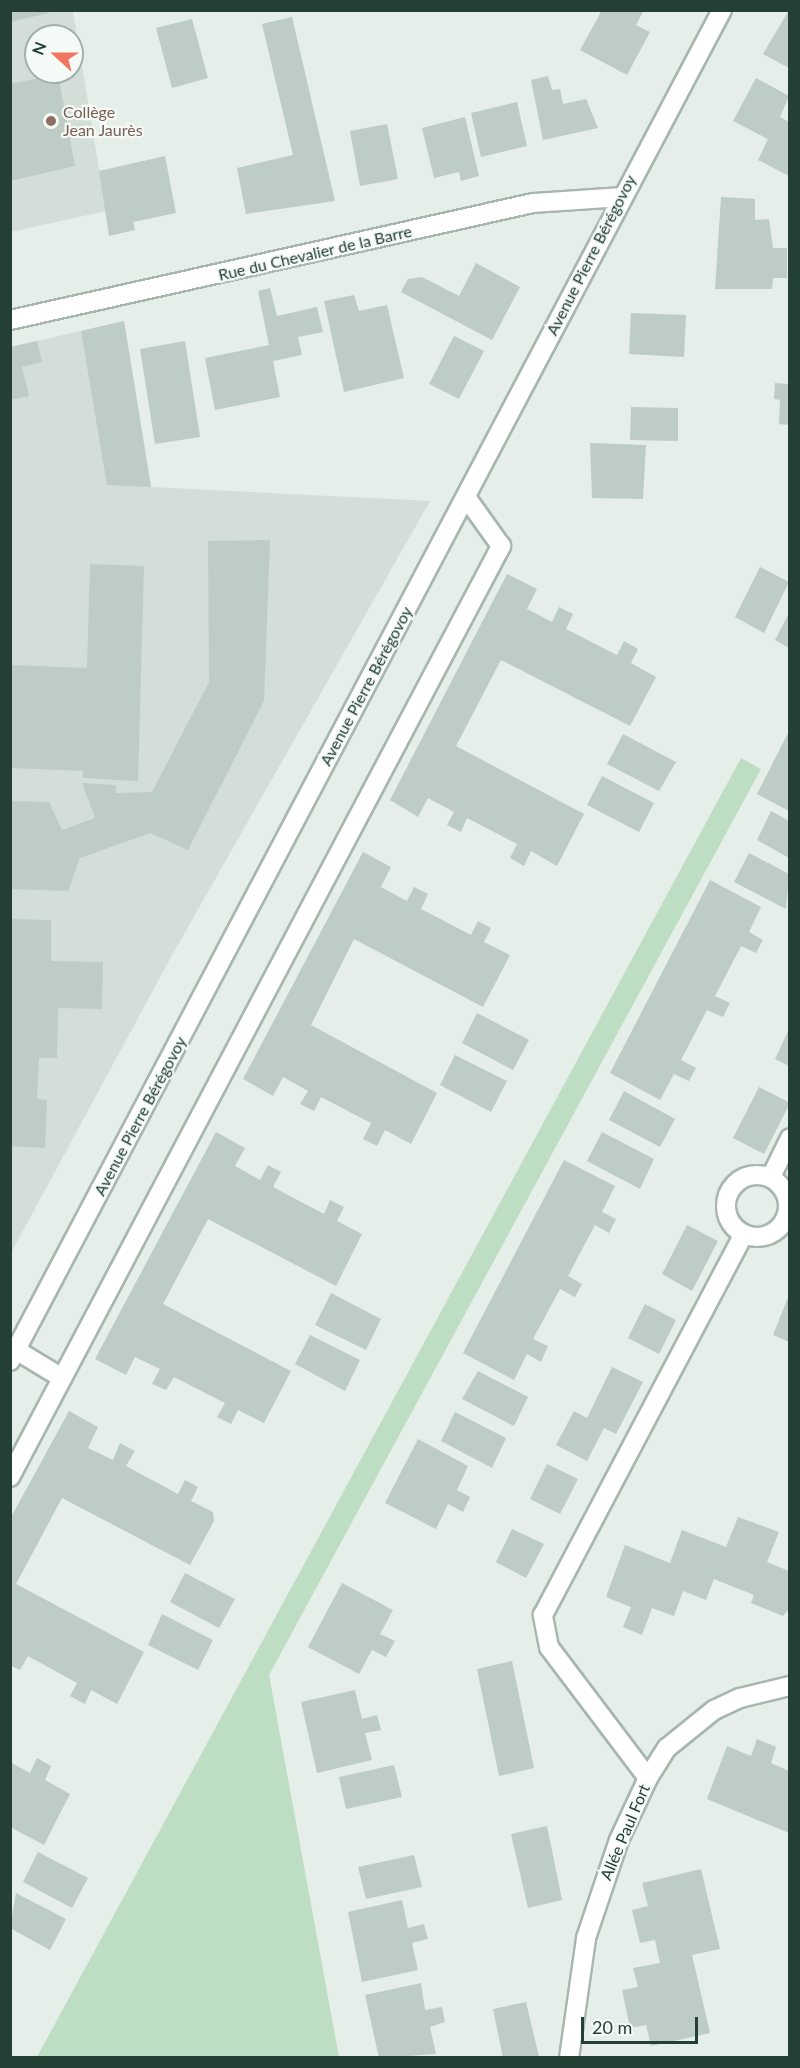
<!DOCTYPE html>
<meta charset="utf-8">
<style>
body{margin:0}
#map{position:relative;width:800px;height:2068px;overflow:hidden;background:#e5eee9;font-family:Lato,sans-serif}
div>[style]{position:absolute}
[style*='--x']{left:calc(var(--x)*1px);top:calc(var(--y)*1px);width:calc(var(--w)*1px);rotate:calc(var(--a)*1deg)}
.built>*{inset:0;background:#d3ded8}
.green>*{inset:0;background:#bedec3}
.building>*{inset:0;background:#bdccc4}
.roads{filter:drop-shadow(2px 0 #a7b6af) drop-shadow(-2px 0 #a7b6af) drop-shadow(0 2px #a7b6af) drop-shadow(0 -2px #a7b6af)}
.minor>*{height:18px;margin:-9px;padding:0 9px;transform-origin:9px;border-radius:9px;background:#fff}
.minor>.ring{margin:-9px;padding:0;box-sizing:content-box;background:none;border:18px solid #fff;border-radius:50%}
.dots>*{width:16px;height:16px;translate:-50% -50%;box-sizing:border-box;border:3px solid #f5faf7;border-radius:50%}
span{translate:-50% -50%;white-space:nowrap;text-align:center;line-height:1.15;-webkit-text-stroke:4.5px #f5faf7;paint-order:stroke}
.education-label{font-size:16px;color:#785e54}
.left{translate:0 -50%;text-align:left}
.street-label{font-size:16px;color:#244035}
.frame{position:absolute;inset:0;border:12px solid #244035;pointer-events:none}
.north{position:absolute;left:24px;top:24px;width:60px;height:60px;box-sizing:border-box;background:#f5faf7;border:2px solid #a1b0a9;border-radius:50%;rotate:291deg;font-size:16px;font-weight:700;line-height:24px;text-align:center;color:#244035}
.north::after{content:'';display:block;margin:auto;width:21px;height:27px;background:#f17560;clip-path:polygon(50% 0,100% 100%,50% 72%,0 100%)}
.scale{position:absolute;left:581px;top:2017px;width:117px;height:27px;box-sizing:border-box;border:3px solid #244035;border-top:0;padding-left:8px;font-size:18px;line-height:21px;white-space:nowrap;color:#244035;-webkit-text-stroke:4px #f5faf7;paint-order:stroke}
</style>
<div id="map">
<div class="built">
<div style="clip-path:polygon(evenodd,10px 11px,73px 11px,106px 211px,11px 232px,10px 11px,36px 36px,72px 36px,72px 72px,36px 72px,36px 36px)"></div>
<div style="clip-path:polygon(124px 321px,151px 487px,430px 501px,171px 957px,11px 1253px,11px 347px)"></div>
</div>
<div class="green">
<div style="clip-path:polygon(741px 758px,761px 769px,269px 1675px,339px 2057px,37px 2057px)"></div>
</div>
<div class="building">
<div style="clip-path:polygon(10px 10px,49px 10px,49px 13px,10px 22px)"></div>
<div style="clip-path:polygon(602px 10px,644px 10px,636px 25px,650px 32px,627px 75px,580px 50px)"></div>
<div style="clip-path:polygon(789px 10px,789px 68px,763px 54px)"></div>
<div style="clip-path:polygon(292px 17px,335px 201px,246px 214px,237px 168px,293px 155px,262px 24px)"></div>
<div style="clip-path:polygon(192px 19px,208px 78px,172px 88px,156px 28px)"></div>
<div style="clip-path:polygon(58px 74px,75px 166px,10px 181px,10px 84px)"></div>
<div style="clip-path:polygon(548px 76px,552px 90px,560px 89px,563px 104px,586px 99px,598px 128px,543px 140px,531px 80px)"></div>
<div style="clip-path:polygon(756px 78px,789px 96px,780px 117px,789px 122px,789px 176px,758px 160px,768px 139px,733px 121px)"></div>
<div style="clip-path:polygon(517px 102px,527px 146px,481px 157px,471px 113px)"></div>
<div style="clip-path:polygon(465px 117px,479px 176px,461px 181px,459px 172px,434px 178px,422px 128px)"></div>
<div style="clip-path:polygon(387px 124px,398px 179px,360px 186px,350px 131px)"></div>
<div style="clip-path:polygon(165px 156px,176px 213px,133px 222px,135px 230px,109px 236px,99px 171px)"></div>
<div style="clip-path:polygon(721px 197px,755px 199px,755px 220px,769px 219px,773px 248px,787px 248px,787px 278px,773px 278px,772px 289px,715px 289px)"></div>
<div style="clip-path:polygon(476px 263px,520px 287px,492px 340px,401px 292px,408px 279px,422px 277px,459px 296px)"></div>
<div style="clip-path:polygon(270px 288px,277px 316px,317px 307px,323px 332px,298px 337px,302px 355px,273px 361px,280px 397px,215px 410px,205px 358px,269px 345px,258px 291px)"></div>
<div style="clip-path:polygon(354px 295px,359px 311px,387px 305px,404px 378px,344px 392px,324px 301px)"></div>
<div style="clip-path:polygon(631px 313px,686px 315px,684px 357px,629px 354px)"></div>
<div style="clip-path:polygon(124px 321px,151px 487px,107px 485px,81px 331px)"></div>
<div style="clip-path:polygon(454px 336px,484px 351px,459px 399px,429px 384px)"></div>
<div style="clip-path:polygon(37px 341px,42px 362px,22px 367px,29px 396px,10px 400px,10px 347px)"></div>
<div style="clip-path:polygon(185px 341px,200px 437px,155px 444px,140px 349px)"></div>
<div style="clip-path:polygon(775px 383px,789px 384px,789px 425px,779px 424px,780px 400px,774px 399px)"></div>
<div style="clip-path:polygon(631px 407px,678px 408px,678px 441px,630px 440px)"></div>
<div style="clip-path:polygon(590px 443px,646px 445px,643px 499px,592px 498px)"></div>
<div style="clip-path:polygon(270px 540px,264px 701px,188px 850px,150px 833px,80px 858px,68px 891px,10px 889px,10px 801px,49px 802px,62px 830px,95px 818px,82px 783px,116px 785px,116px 793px,152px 792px,209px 682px,208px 541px)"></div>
<div style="clip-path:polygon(90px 564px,144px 566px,138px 781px,83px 778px,83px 771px,10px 768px,10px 665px,87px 668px)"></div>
<div style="clip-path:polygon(760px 567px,789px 582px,764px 633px,735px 617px)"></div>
<div style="clip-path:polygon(507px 574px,537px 589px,527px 609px,552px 622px,559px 607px,573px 614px,566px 629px,617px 655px,624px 641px,638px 649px,631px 663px,656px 677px,630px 726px,501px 660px,456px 746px,584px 814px,557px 866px,531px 851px,524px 866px,510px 858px,517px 844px,467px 818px,461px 832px,447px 825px,454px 812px,428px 798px,418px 817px,390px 800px)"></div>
<div style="clip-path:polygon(789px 613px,789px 648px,775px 640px)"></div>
<div style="clip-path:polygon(789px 731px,789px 811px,757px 794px)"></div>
<div style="clip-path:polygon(623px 734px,676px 762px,659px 791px,607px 764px)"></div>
<div style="clip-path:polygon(602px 776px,654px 803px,639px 832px,587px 805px)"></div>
<div style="clip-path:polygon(771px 811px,789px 821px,789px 858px,757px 840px)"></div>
<div style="clip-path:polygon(363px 852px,391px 867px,381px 887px,407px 901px,414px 887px,428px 894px,421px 909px,471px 935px,478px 921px,491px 928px,484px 942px,510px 955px,483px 1007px,354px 939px,311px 1025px,437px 1093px,411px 1144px,385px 1130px,377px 1146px,363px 1139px,371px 1123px,321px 1097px,314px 1111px,300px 1104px,308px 1091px,283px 1077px,273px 1096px,243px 1079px)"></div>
<div style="clip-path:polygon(749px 853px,789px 874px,786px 909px,734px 882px)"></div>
<div style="clip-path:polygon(710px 880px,761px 907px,749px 932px,763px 940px,756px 953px,741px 946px,715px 996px,730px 1003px,723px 1017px,707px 1010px,681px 1060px,696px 1068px,689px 1081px,674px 1074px,660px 1100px,610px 1073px)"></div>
<div style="clip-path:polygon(10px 919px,51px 920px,51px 961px,103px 962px,102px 1009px,58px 1008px,57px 1058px,39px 1058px,37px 1099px,47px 1100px,45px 1148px,10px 1146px)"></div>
<div style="clip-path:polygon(477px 1013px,529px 1040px,513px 1070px,462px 1043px)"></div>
<div style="clip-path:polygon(789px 1029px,789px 1066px,775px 1059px)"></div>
<div style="clip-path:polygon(455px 1055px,507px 1081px,491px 1112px,440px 1085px)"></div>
<div style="clip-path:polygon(759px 1087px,790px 1103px,764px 1154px,733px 1138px)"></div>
<div style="clip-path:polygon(624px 1091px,675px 1119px,660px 1147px,609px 1120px)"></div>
<div style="clip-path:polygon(216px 1132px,245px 1148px,235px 1166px,260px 1180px,268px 1165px,281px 1172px,273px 1187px,324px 1214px,330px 1200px,344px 1207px,337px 1221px,362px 1234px,336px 1286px,208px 1219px,163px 1304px,291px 1371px,264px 1423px,238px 1410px,231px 1424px,217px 1417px,225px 1403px,174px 1377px,166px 1390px,152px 1384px,160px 1369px,135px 1357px,126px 1375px,95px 1359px)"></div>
<div style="clip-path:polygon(602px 1132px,654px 1159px,640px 1189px,587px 1161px)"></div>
<div style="clip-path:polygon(564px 1160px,615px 1186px,602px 1212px,616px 1219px,609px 1233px,595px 1225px,568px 1276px,582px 1284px,575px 1297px,560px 1289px,533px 1339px,548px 1346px,541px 1362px,527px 1354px,514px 1380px,463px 1353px)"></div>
<div style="clip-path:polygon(687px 1225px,718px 1241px,692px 1291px,662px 1274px)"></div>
<div style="clip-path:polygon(331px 1293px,381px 1319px,366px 1350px,315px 1325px)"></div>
<div style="clip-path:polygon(789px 1295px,789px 1342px,773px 1335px)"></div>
<div style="clip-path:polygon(645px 1304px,676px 1320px,659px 1354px,628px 1338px)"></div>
<div style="clip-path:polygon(310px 1335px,360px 1360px,345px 1391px,295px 1364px)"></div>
<div style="clip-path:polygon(612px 1367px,643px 1382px,616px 1434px,604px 1428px,587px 1461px,556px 1445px,574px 1411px,587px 1418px)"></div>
<div style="clip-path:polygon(478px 1371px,528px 1397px,514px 1426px,462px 1399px)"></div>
<div style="clip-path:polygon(69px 1411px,98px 1427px,88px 1448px,113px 1460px,120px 1443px,129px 1448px,135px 1451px,126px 1466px,178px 1494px,185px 1480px,198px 1487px,191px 1501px,213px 1512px,214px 1521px,190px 1565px,62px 1498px,16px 1584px,144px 1652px,117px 1704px,91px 1690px,85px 1704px,70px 1696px,77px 1683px,28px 1656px,20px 1670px,10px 1665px,10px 1519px)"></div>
<div style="clip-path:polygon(455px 1412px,506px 1438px,492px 1468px,441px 1441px)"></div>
<div style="clip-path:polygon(418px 1439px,468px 1466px,457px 1490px,470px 1497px,463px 1512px,448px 1504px,436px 1529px,385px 1503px)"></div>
<div style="clip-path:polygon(547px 1464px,578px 1479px,560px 1514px,530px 1499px)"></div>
<div style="clip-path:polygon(738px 1517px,779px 1532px,767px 1562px,789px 1571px,789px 1609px,783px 1616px,751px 1603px,754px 1595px,714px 1579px,706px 1600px,683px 1591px,674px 1616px,652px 1608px,642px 1635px,623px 1627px,631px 1607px,606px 1597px,625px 1545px,670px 1563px,682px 1530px,726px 1547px)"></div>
<div style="clip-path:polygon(512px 1529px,544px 1544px,526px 1578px,496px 1562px)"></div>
<div style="clip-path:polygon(185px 1573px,235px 1599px,219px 1628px,170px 1602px)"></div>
<div style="clip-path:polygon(342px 1583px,393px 1610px,380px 1634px,395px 1641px,386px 1657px,372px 1650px,359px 1674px,308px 1647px)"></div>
<div style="clip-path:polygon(162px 1614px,213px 1640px,198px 1670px,148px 1645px)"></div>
<div style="clip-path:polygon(512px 1661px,534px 1768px,499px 1776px,477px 1669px)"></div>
<div style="clip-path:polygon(355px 1690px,362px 1719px,377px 1715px,381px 1730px,365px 1733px,372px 1760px,317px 1773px,301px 1702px)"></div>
<div style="clip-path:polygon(757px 1739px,776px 1747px,771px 1763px,789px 1771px,789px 1833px,707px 1799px,727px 1746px,751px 1756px)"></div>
<div style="clip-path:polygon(37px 1758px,51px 1766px,45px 1780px,70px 1794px,44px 1845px,10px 1827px,10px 1762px,30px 1773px)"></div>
<div style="clip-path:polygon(394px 1765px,402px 1797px,346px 1809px,339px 1777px)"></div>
<div style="clip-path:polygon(547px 1826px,562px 1900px,528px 1908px,511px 1834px)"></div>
<div style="clip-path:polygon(38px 1852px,88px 1878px,72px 1908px,23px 1882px)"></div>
<div style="clip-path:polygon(414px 1855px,422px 1887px,366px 1899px,358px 1867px)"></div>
<div style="clip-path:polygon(701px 1869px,720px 1949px,692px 1955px,710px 2033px,651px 2046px,646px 2025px,630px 2028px,622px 1990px,638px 1987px,633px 1968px,660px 1963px,655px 1940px,640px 1943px,632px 1910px,648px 1906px,642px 1883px)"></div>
<div style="clip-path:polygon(16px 1893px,66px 1919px,50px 1950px,10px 1928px)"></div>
<div style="clip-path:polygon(402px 1900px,408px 1928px,424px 1924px,428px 1939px,412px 1943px,418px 1970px,362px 1982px,348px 1912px)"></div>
<div style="clip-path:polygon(421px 1983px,425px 2010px,442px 2007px,445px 2022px,430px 2027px,436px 2054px,379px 2058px,365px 1995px)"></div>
<div style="clip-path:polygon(526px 2002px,539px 2057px,503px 2058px,493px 2009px)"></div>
</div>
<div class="roads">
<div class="minor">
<div style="--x:10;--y:320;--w:536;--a:-12.61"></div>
<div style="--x:533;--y:203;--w:88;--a:-3.9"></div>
<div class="ring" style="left:726px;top:1175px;width:44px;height:44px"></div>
<div style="--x:771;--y:1177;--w:43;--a:-64"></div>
<div style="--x:16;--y:1350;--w:54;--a:31.3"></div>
<div style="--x:10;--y:1361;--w:1527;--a:-62.21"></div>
<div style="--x:10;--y:1477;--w:1053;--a:-62.19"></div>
<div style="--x:501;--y:546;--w:60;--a:-125.5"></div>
<div style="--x:648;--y:1778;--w:164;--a:-127.1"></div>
<div style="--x:549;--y:1647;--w:33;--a:-101"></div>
<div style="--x:543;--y:1615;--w:429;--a:-62.2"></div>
<div style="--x:569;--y:2058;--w:121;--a:-81.9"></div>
<div style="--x:586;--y:1938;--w:103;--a:-71.4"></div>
<div style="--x:619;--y:1840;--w:68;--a:-64.9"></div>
<div style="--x:648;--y:1778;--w:36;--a:-58"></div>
<div style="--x:667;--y:1748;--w:60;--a:-39"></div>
<div style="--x:714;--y:1710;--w:29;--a:-25"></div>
<div style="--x:740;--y:1698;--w:51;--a:-13.5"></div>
</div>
</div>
<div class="dots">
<div style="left:51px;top:121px;background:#8d6e63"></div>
</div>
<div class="education-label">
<span class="left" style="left:63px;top:121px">Collège<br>Jean Jaurès</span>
</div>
<div class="street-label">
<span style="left:315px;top:253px;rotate:-13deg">Rue du Chevalier de la Barre</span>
<span style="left:591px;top:255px;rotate:-63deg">Avenue Pierre Bérégovoy</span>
<span style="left:366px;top:686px;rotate:-62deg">Avenue Pierre Bérégovoy</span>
<span style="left:140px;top:1116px;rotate:-62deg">Avenue Pierre Bérégovoy</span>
<span style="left:625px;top:1832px;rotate:-67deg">Allée Paul Fort</span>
</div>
<div class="frame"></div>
<div class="north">N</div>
<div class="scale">20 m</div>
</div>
